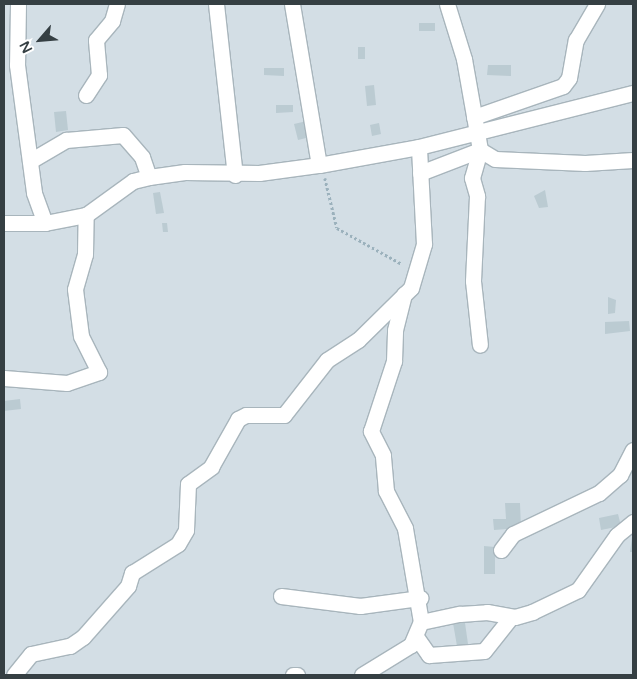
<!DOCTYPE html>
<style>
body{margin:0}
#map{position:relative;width:637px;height:679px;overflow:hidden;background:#e5ecf1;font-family:"Varela Round",sans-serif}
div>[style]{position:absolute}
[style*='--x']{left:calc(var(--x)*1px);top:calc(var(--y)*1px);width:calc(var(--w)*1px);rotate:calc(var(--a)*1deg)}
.residential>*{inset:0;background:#d3dee5}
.building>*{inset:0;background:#bbcbd2}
.path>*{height:2.5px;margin-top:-1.25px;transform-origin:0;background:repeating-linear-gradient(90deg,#9bb1bc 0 2.5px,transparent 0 5px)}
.roads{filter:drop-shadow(1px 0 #a8b5bc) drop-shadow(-1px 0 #a8b5bc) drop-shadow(0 1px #a8b5bc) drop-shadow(0 -1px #a8b5bc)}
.minor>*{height:15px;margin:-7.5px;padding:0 7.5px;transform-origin:7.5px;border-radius:7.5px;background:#fff}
span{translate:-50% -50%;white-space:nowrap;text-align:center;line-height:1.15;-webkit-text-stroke:4px #fff;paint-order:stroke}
.frame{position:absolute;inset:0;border:5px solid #353f43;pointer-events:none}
.north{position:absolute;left:15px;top:15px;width:50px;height:50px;-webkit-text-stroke:4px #fff;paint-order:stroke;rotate:243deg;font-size:14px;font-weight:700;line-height:20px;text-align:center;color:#353f43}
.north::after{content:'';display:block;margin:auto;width:18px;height:22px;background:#353f43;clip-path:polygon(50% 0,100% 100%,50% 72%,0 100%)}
</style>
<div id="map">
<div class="residential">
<div style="clip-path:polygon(4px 4px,633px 4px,633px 675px,4px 675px)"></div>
</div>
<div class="building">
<div style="clip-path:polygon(419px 23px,435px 23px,435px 31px,419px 31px)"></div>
<div style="clip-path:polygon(358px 47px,365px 47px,365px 59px,358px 59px)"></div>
<div style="clip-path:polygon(488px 65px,511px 65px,511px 76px,487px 75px)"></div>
<div style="clip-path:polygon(264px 68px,284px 68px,284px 76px,264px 75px)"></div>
<div style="clip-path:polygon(374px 85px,376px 105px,367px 106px,365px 86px)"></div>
<div style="clip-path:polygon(276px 105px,293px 105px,293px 112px,276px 113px)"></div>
<div style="clip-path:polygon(66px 111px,68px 130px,56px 132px,54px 112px)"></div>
<div style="clip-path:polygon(307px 121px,310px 137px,298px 140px,294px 124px)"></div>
<div style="clip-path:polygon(379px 123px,381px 134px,372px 136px,370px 125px)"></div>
<div style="clip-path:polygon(545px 190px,548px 207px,539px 208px,534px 196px)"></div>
<div style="clip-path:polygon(160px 192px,164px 213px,156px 214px,153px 193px)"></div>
<div style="clip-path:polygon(162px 223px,167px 223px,168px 232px,163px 232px)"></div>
<div style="clip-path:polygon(608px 297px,616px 300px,615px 313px,608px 314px)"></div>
<div style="clip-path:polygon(629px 321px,630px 331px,605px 334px,605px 322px)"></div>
<div style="clip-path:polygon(20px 399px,21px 409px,4px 411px,4px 401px)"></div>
<div style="clip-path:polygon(505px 503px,520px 503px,521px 528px,494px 530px,493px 519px,506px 519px)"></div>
<div style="clip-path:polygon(618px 514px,621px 526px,601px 530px,599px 518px)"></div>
<div style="clip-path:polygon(632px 537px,633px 537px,633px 552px,630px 552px)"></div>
<div style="clip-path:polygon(484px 546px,495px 547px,495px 574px,484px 574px)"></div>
<div style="clip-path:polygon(464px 616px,468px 644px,457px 646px,453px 623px)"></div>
</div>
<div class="path">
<div style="--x:325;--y:178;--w:51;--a:76.5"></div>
<div style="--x:337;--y:228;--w:74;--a:29"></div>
</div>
<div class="roads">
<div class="minor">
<div style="--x:18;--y:4;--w:61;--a:90.9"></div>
<div style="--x:17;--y:65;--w:129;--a:82.4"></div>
<div style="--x:34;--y:193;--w:32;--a:70"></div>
<div style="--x:216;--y:4;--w:172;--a:83.7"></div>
<div style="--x:292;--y:4;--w:163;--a:80.5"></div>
<div style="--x:447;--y:4;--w:58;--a:72.8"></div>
<div style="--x:464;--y:59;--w:92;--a:80"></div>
<div style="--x:480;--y:150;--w:17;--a:31"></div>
<div style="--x:495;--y:159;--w:90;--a:2.5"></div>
<div style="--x:585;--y:163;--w:48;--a:-3.6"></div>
<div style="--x:86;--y:95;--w:24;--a:-57"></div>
<div style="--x:99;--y:75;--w:35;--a:-95"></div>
<div style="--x:96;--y:40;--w:25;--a:-50"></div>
<div style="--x:112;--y:21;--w:18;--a:-74"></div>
<div style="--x:474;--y:117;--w:94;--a:-19.2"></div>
<div style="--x:563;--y:86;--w:10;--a:-53"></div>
<div style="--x:569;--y:78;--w:39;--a:-80"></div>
<div style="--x:576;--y:40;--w:42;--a:-59.7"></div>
<div style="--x:480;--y:150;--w:29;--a:106"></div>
<div style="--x:472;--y:178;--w:19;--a:74"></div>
<div style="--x:477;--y:196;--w:85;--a:92.7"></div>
<div style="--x:473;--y:281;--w:64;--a:83.8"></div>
<div style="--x:30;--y:161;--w:42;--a:-30.3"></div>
<div style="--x:66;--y:140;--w:57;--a:-5"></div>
<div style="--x:123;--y:135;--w:29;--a:49"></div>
<div style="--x:142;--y:157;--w:21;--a:71"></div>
<div style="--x:420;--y:173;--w:64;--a:-21"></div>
<div style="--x:4;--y:223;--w:41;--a:0"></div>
<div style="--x:45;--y:223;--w:42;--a:-11"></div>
<div style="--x:86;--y:215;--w:58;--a:-35.9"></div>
<div style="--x:133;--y:181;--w:16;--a:-14"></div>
<div style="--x:149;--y:177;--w:36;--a:-8"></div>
<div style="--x:185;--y:172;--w:74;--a:0.8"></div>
<div style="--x:259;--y:173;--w:61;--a:-7.6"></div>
<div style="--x:319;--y:165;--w:102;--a:-10.2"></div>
<div style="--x:419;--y:147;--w:221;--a:-14.2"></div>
<div style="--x:4;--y:378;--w:63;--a:4.5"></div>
<div style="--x:67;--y:383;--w:34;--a:-19"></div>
<div style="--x:99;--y:372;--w:40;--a:-116.6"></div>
<div style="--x:81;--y:336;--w:47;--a:-97.3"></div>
<div style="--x:75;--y:289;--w:36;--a:-74"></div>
<div style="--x:85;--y:254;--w:39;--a:-89"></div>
<div style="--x:501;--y:550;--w:20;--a:-53"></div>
<div style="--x:513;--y:534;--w:95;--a:-25.5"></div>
<div style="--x:599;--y:493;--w:28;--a:-41"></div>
<div style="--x:620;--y:475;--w:28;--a:-63"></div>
<div style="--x:281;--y:596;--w:80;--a:7.2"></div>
<div style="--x:360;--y:606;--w:61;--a:-7.6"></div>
<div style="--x:421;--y:622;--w:40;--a:-12"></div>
<div style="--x:460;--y:614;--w:27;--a:-4"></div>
<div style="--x:487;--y:612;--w:28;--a:10"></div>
<div style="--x:515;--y:617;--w:18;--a:-16"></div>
<div style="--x:532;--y:612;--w:51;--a:-25.6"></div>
<div style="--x:578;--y:590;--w:67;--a:-54.7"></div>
<div style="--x:617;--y:535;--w:21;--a:-39"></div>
<div style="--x:417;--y:638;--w:21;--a:55"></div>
<div style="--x:429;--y:655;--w:55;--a:-4.2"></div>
<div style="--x:484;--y:651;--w:43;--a:-51.5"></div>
<div style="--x:14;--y:675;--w:27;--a:-51"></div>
<div style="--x:31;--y:654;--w:40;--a:-12"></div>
<div style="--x:70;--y:646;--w:16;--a:-35"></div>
<div style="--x:83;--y:637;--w:68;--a:-48.6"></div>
<div style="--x:128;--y:586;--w:14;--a:-73"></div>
<div style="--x:132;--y:573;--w:54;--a:-32.2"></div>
<div style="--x:178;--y:544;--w:16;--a:-60"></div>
<div style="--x:186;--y:530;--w:46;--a:-87.5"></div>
<div style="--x:188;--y:484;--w:29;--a:-36"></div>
<div style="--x:211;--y:467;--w:55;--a:-60.6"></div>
<div style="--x:238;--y:419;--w:9;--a:-27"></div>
<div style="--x:246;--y:415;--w:38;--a:0"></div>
<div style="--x:284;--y:415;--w:70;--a:-52"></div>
<div style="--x:327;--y:360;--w:37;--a:-33"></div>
<div style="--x:358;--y:340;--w:74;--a:-44.5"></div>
<div style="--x:411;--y:288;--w:46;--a:-73.5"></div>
<div style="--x:424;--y:244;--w:97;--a:-93"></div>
<div style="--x:293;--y:675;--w:4;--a:0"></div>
<div style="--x:362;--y:675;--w:57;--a:-31.5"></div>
<div style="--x:411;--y:645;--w:25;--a:-67"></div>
<div style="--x:421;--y:622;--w:95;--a:-99.7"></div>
<div style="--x:405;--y:528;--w:42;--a:-117.2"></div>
<div style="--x:386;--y:491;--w:36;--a:-95"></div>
<div style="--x:383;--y:455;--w:27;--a:-117"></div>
<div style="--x:371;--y:431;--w:74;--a:-71.8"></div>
<div style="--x:394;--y:361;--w:31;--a:-88"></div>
<div style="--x:395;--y:330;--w:37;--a:-76"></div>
</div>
</div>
<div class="frame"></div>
<div class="north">N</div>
</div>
